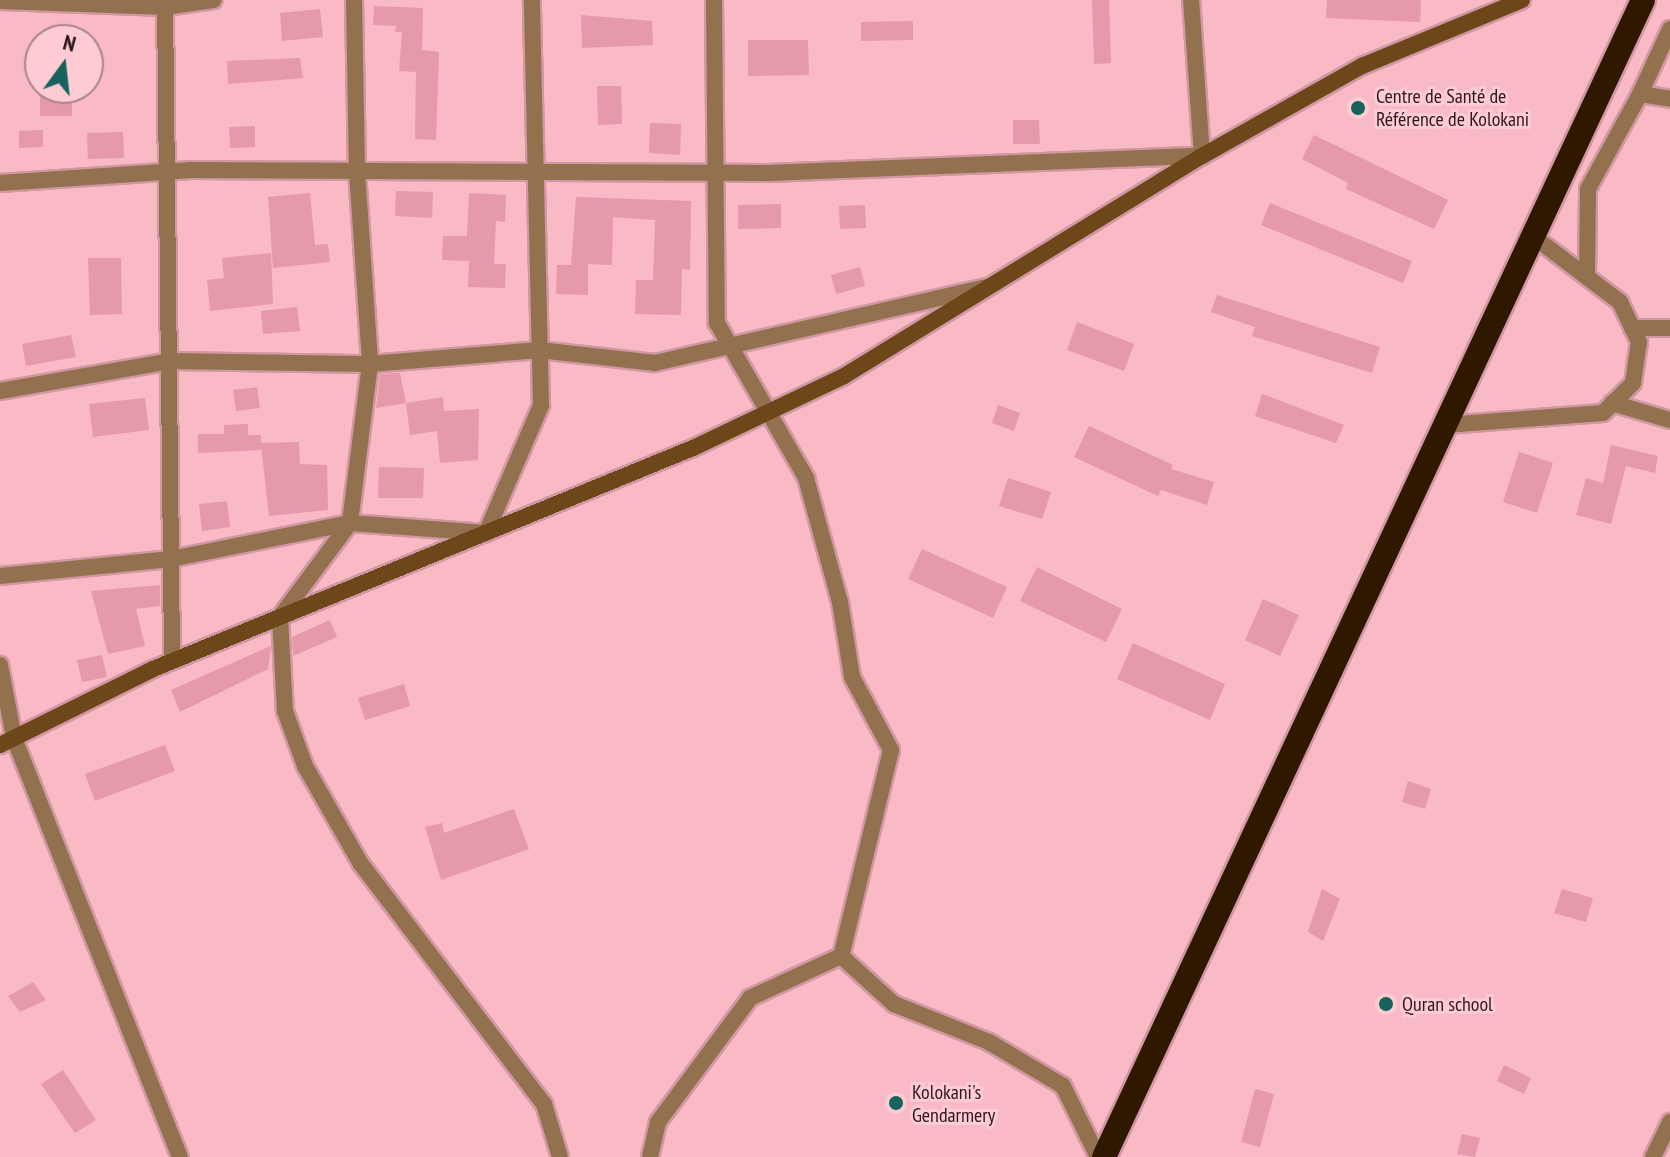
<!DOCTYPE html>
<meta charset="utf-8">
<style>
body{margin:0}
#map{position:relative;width:1670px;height:1157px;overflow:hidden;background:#f9b9c5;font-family:"PT Sans Narrow",sans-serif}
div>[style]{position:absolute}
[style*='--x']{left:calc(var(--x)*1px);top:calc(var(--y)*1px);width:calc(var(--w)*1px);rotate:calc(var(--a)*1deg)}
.building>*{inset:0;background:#e699a8}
.roads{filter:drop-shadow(2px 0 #d198a3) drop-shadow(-2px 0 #d198a3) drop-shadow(0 2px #d198a3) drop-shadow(0 -2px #d198a3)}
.street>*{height:16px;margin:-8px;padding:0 8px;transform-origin:8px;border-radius:8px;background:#93714e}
.secondary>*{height:16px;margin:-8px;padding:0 8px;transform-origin:8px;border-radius:8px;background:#6d471a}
.highway>*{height:24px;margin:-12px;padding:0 12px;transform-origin:12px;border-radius:12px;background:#301800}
.dots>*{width:22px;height:22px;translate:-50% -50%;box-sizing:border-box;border:4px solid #fccbd4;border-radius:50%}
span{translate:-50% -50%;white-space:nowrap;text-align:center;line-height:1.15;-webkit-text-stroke:6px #fccbd4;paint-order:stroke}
.poi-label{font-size:20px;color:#32161c}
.left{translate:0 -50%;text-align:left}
.north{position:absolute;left:24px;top:24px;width:80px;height:80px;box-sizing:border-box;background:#fccbd4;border:2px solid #ab838a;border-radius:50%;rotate:15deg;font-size:22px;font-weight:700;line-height:32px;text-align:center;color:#32161c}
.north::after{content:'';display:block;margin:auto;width:28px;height:36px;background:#16635d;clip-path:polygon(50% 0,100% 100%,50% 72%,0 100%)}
</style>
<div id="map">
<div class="building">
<div style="clip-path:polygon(1092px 0,1109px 0,1111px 63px,1094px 64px)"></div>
<div style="clip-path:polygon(1327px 0,1421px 0,1420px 22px,1326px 18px)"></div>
<div style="clip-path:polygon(374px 6px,423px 8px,422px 50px,439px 52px,436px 140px,415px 139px,416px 72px,399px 71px,402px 32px,395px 32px,396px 26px,373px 25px)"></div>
<div style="clip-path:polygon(320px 9px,323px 37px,282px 41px,280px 13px)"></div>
<div style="clip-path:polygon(581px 15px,652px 21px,653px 45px,582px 48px)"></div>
<div style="clip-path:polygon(913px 21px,913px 40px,861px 41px,861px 22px)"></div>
<div style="clip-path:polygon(748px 40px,808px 40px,809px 75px,748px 76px)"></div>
<div style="clip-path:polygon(300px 58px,303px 78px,228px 84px,227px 61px)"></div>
<div style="clip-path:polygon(597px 86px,621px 86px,622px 124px,598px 125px)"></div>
<div style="clip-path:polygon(40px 90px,72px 90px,72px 116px,40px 116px)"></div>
<div style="clip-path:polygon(1013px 120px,1039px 120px,1040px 144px,1013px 144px)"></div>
<div style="clip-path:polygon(650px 123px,681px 124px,680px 155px,649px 153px)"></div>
<div style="clip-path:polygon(255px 126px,255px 147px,230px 148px,229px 127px)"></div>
<div style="clip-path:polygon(43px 130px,43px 147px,19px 148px,19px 131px)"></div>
<div style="clip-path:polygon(123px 132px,124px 158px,88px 159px,87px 133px)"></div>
<div style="clip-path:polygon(1314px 135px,1448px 200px,1434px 229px,1346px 189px,1348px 183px,1302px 159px)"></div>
<div style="clip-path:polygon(396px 191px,433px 192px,432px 218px,395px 216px)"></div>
<div style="clip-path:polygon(310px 193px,315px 245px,328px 244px,330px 262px,273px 268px,268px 197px)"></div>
<div style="clip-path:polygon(469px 193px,506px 195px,505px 222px,496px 221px,494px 264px,506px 264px,505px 288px,468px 287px,469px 261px,442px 260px,443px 236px,467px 236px)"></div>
<div style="clip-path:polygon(576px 197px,691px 201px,690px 270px,682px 269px,681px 315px,635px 314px,636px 280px,653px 280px,655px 220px,613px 217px,612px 265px,588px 264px,588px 295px,556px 294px,557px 265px,571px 265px)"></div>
<div style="clip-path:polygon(1270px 203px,1412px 261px,1403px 283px,1261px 225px)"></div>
<div style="clip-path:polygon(781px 204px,781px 228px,738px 229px,738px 205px)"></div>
<div style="clip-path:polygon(865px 205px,866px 228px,840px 229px,839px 206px)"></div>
<div style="clip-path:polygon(271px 253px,273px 304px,210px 311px,207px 280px,224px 278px,222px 258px)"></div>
<div style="clip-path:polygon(88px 258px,121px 258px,122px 314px,90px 315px)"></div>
<div style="clip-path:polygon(860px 267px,865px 286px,836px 294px,831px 275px)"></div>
<div style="clip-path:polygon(1217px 295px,1380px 347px,1372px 373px,1252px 336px,1255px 327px,1211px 312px)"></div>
<div style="clip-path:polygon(297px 307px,300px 331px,263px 334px,261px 311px)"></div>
<div style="clip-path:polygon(1077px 322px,1134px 344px,1124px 371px,1067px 350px)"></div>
<div style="clip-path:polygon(71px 335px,76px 357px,26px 366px,22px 344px)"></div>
<div style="clip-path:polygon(400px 373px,406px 403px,376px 408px,380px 374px)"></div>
<div style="clip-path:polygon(257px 387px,260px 408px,236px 411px,233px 390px)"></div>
<div style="clip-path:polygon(1262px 394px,1344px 425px,1336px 443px,1255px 416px)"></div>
<div style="clip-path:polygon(443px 397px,444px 411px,479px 409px,478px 460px,440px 463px,437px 431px,410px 435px,406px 403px)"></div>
<div style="clip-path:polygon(145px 398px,149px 430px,93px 437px,89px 404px)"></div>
<div style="clip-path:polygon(998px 405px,1020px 413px,1014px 431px,992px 423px)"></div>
<div style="clip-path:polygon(248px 424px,248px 435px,261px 435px,261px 443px,299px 442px,300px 464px,327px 465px,328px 510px,269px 516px,261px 445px,261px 450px,198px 453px,198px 434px,224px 434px,224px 425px)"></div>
<div style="clip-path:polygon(1089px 426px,1173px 465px,1171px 469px,1214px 482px,1207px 505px,1161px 490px,1158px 496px,1074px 457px)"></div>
<div style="clip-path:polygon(1611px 445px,1658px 456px,1655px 473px,1626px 466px,1611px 524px,1576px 515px,1586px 478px,1603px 483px)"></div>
<div style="clip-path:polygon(1519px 452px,1553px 463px,1537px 513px,1503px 502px)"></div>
<div style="clip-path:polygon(379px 467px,424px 468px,423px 498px,378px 498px)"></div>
<div style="clip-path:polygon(1008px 478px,1051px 492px,1042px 519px,999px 506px)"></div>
<div style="clip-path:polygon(227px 501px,230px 527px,202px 531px,199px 504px)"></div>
<div style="clip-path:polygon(922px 549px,1007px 587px,993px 618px,908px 579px)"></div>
<div style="clip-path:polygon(1037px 567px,1122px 609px,1106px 642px,1020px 601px)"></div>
<div style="clip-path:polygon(160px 585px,160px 606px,136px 609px,145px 646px,108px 654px,91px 591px)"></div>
<div style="clip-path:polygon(1263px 599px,1299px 615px,1280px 656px,1245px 640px)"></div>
<div style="clip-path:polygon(330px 620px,337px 637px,293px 656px,292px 637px)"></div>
<div style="clip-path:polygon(1133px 643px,1225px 684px,1210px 720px,1117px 679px)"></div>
<div style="clip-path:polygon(271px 646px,268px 669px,180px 712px,171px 690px)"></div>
<div style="clip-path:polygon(102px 655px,107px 677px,82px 682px,77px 660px)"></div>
<div style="clip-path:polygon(404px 684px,410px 706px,365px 720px,358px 698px)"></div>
<div style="clip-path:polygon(165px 745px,175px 771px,95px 801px,85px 774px)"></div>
<div style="clip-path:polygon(1408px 781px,1431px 789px,1425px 809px,1402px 802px)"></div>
<div style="clip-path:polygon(514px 809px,529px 849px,441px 880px,425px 827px,442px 823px,444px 833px)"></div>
<div style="clip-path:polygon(1322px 889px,1340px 899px,1323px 941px,1308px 932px)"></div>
<div style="clip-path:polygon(1562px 889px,1593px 898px,1586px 922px,1554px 913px)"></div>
<div style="clip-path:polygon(33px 982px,46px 1000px,20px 1012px,8px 996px)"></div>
<div style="clip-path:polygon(1504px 1065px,1531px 1078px,1524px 1094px,1497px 1081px)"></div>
<div style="clip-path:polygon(63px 1070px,96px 1120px,75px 1133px,41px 1084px)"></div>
<div style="clip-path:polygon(1255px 1089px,1274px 1094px,1260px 1147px,1241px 1142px)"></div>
<div style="clip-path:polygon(1462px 1134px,1480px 1138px,1475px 1157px,1457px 1154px)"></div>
</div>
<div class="roads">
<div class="street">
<div style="--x:165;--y:0;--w:661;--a:89.39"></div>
<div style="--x:354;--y:0;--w:171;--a:89"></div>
<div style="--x:357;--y:171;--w:193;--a:86.1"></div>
<div style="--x:370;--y:364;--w:160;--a:97.2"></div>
<div style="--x:350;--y:523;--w:117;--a:126.7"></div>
<div style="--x:280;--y:617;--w:94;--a:87"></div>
<div style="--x:285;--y:711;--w:59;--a:70"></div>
<div style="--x:305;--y:766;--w:113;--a:60.3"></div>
<div style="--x:361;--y:864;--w:302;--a:52.7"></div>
<div style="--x:544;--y:1104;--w:55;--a:73.2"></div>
<div style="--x:714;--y:0;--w:323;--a:89.5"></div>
<div style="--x:717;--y:323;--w:179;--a:60.1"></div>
<div style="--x:806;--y:478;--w:129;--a:74.7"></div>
<div style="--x:840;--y:602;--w:76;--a:80.9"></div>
<div style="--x:852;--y:677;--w:83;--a:61.9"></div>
<div style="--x:891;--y:750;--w:212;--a:103.6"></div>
<div style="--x:841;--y:956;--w:72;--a:42.2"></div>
<div style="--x:894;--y:1004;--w:102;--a:21.8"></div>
<div style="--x:989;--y:1042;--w:86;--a:30.7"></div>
<div style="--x:1063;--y:1086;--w:79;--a:63.8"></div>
<div style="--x:0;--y:1;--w:165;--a:2.1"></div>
<div style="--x:165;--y:7;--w:49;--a:-8.1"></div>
<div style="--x:1670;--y:29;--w:72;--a:114.8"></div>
<div style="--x:1640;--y:94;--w:30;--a:9"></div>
<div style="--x:0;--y:183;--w:189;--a:-3.9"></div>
<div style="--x:189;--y:170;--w:581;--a:0.3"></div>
<div style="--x:770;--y:173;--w:432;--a:-2.3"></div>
<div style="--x:1202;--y:156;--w:156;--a:-94"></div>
<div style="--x:1587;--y:275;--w:86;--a:-89.3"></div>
<div style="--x:1588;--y:189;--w:108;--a:-61.3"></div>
<div style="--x:1632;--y:328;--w:38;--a:0"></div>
<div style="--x:0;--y:391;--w:174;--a:-10"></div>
<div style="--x:171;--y:361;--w:199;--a:0.9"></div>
<div style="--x:370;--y:364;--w:170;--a:-4.7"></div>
<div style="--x:539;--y:350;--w:117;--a:6.4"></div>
<div style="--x:655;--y:363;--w:341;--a:-12.9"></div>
<div style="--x:1612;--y:403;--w:60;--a:16.3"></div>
<div style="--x:1446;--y:425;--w:157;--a:-4.4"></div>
<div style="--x:1603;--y:413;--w:42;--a:-45"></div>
<div style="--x:1633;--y:383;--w:41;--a:-81.7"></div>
<div style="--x:1639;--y:342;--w:44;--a:-115.4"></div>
<div style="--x:1620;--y:302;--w:108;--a:-142.9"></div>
<div style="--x:0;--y:576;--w:172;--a:-5.7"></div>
<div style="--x:171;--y:559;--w:183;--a:-11.4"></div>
<div style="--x:350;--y:523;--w:136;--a:4.2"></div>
<div style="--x:486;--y:533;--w:139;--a:-66.7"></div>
<div style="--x:541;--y:405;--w:405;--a:-91.3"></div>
<div style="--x:0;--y:665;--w:74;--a:79.1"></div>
<div style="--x:14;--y:738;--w:451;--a:68.4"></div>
<div style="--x:650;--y:1157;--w:36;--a:-77"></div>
<div style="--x:658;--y:1122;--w:154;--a:-53.4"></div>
<div style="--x:750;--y:998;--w:100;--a:-24.8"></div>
<div style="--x:1653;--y:1157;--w:39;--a:-64"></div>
</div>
<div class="secondary">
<div style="--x:0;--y:745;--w:171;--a:-26.4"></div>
<div style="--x:153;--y:669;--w:583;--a:-22.26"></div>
<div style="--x:693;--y:448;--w:167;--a:-25.5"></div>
<div style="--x:844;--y:376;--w:420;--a:-31.6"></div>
<div style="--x:1202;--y:156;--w:184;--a:-29.4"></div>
<div style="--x:1362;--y:66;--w:173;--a:-22.4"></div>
</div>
<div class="highway">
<div style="--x:1104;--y:1157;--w:1276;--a:-65.02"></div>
</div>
</div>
<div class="dots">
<div style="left:1358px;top:108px;background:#16635d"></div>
<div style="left:1386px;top:1004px;background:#16635d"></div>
<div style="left:896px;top:1103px;background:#16635d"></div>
</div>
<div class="poi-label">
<span class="left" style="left:1376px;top:108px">Centre de Santé de<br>Référence de Kolokani</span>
<span class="left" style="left:1402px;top:1004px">Quran school</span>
<span class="left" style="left:912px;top:1104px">Kolokani's<br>Gendarmery</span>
</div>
<div class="north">N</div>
</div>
